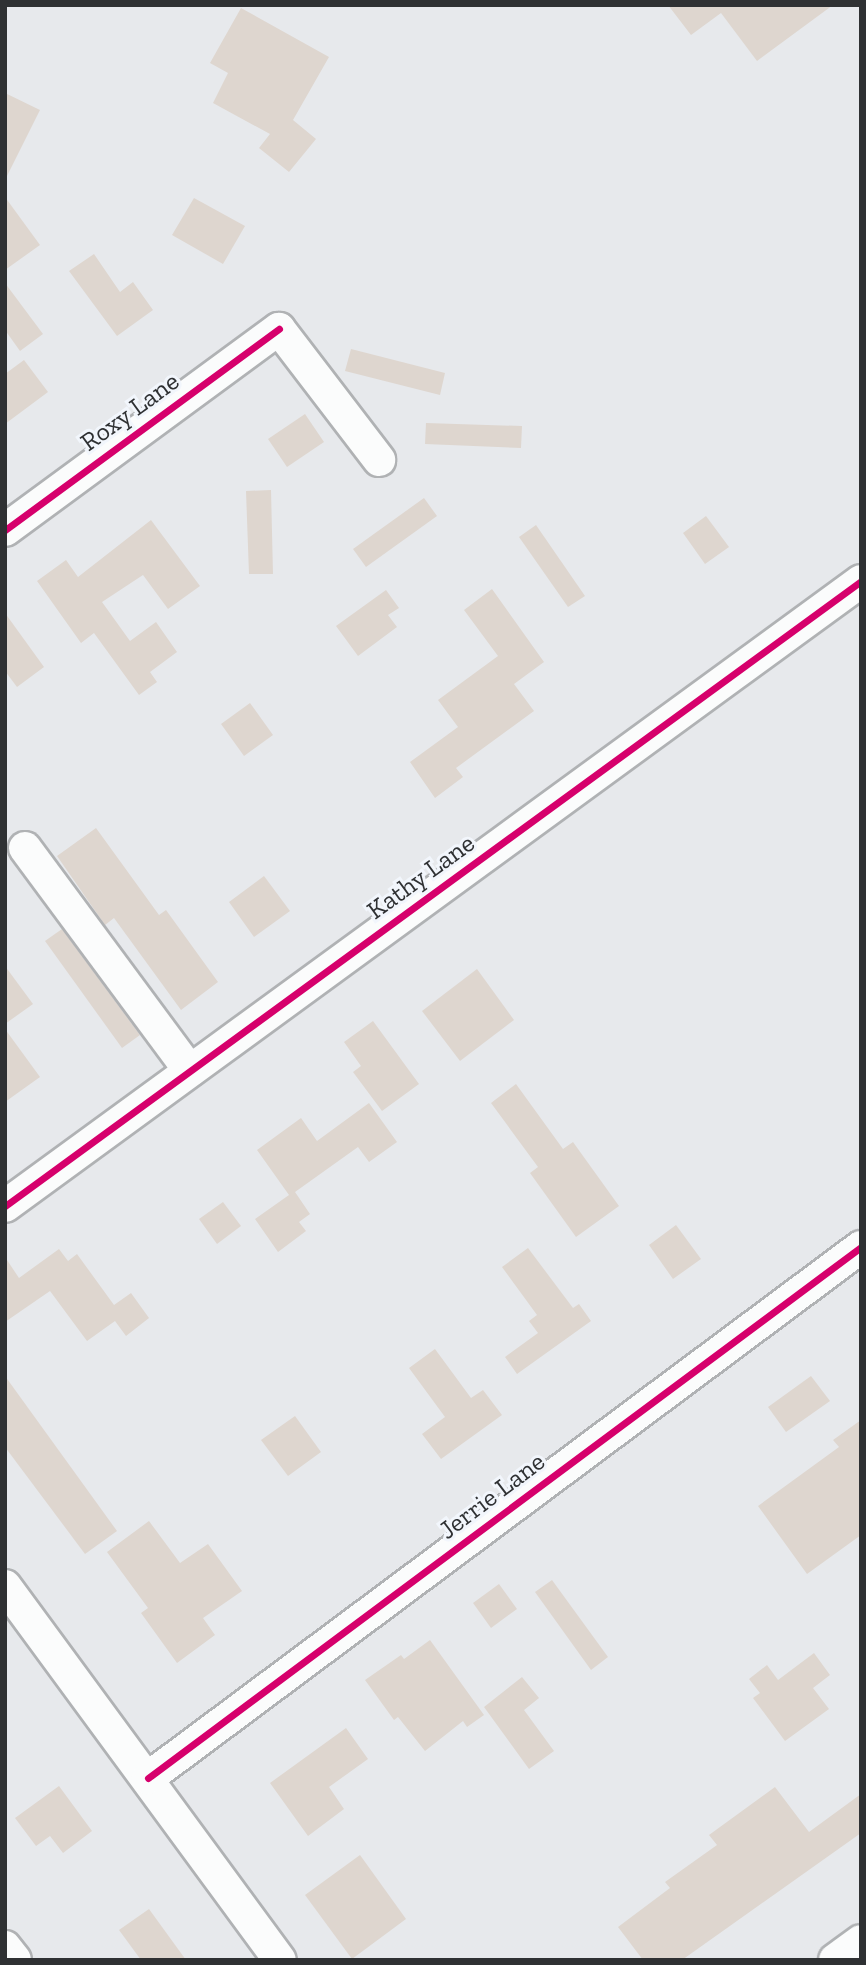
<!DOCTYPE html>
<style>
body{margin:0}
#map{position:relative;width:866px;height:1965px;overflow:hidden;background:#e7e9ec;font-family:"Zilla Slab",serif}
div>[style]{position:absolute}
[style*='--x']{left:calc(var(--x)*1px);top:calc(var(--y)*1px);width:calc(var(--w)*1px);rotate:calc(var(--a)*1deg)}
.building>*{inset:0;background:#ded6cf}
.roads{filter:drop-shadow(2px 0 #b0b2b4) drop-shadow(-2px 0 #b0b2b4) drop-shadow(0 2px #b0b2b4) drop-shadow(0 -2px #b0b2b4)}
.minor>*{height:32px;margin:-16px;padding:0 16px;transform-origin:16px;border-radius:16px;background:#fbfcfc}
.cycleway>*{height:7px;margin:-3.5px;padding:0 3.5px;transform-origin:3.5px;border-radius:3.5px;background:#d6006c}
span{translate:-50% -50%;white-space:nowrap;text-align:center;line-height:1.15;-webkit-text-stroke:6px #f2f6fc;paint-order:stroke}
.street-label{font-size:26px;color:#2f3133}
.frame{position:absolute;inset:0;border:7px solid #2f3133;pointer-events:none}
</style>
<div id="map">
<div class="building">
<div style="clip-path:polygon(668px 5px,833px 5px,757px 61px,721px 13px,691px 35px)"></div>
<div style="clip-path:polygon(241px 8px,329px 57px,293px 120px,316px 139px,289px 172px,259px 148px,270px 134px,213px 103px,228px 73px,210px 63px)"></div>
<div style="clip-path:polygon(5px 93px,40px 110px,5px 180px)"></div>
<div style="clip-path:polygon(5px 197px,40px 245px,5px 270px)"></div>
<div style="clip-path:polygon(194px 198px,245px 226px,223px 264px,172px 235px)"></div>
<div style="clip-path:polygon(94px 254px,120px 292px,133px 282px,153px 310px,117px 336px,69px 271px)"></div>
<div style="clip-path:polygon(5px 283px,43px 334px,20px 351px,5px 330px)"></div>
<div style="clip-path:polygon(351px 349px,445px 373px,440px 395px,345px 371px)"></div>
<div style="clip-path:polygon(24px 360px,48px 392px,5px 424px,5px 374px)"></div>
<div style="clip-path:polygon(305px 414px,324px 442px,287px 467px,268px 439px)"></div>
<div style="clip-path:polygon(426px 423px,522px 426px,521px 448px,425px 444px)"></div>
<div style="clip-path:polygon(271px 490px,273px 574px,249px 574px,246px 491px)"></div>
<div style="clip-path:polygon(424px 498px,437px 516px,366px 567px,353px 549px)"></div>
<div style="clip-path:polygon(706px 516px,729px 547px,705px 564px,683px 533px)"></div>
<div style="clip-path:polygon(151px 520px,200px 586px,168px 609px,143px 575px,102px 602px,130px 641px,156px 622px,177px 652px,150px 672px,157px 682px,139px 695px,94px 633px,81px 643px,37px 581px,66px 560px,78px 577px)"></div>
<div style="clip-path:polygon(536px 525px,585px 596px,568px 607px,519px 537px)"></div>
<div style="clip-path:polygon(492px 589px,544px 662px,514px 684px,534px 711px,456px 768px,463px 777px,435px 798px,410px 762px,458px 727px,438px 700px,498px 656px,464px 610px)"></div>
<div style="clip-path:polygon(386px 590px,399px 608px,388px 615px,397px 627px,358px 656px,336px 626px)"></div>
<div style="clip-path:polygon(5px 613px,44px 667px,17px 687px,5px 671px)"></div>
<div style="clip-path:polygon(250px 703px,273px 735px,244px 756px,221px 724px)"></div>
<div style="clip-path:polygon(96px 828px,159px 915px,166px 910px,218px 982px,181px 1010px,114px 918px,105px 925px,57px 856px)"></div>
<div style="clip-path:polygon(264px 876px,290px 911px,254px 937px,229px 902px)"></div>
<div style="clip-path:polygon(62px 929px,140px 1035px,122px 1048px,45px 941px)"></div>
<div style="clip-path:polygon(5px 966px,33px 1004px,5px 1024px)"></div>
<div style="clip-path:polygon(477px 969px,514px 1020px,460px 1061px,422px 1011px)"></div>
<div style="clip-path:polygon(373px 1021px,419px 1084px,382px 1111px,353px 1072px,361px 1066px,344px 1042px)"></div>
<div style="clip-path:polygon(5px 1029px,40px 1077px,5px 1102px)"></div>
<div style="clip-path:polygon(516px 1084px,563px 1149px,573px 1142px,619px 1206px,576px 1237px,530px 1173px,538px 1167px,491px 1103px)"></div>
<div style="clip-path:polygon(369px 1103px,397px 1142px,369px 1162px,358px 1147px,295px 1192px,310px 1214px,299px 1222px,306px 1231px,278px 1252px,255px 1219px,289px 1195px,257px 1150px,301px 1118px,317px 1141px)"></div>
<div style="clip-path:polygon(223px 1202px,241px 1226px,217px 1244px,199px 1219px)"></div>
<div style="clip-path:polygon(676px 1225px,701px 1259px,673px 1279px,649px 1245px)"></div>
<div style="clip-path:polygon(528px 1248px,573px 1308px,579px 1304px,591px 1321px,517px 1374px,505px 1357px,538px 1333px,529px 1321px,537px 1315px,502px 1267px)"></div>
<div style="clip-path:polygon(59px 1249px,68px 1261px,77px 1254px,114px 1305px,131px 1293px,149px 1318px,126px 1336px,115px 1321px,87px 1341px,50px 1291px,5px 1322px,5px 1257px,19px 1278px)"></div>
<div style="clip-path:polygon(435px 1349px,471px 1398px,483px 1390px,502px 1415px,441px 1459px,422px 1434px,445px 1417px,409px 1368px)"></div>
<div style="clip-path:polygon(5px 1376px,117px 1531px,85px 1554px,5px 1447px)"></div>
<div style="clip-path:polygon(811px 1376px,830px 1401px,786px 1432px,768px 1407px)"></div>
<div style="clip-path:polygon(295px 1416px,321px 1452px,288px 1476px,261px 1440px)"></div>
<div style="clip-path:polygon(861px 1420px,861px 1535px,807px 1574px,758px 1506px,839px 1447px,833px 1440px)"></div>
<div style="clip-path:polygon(149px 1521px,180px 1563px,208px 1544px,242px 1591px,203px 1618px,215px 1635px,177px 1663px,141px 1613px,148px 1608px,107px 1552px)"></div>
<div style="clip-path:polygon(552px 1580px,608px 1657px,591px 1670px,535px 1592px)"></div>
<div style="clip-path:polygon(499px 1584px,517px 1609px,491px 1628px,473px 1603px)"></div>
<div style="clip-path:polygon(430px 1640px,484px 1715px,467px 1727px,463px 1721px,425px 1751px,398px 1717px,394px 1720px,365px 1680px,401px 1655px,404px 1659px)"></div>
<div style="clip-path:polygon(814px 1653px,830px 1675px,813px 1688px,829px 1709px,785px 1741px,753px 1698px,760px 1693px,749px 1679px,767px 1665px,778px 1680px)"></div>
<div style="clip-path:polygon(522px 1677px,539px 1698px,524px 1710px,554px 1751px,529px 1769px,484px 1707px)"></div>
<div style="clip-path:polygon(346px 1728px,368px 1759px,329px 1787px,344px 1809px,308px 1836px,270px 1783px)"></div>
<div style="clip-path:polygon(59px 1786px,92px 1831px,63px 1853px,50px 1836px,36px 1846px,15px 1818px)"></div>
<div style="clip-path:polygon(775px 1787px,809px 1832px,861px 1794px,861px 1833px,682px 1960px,643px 1960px,618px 1927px,670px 1888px,665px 1882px,717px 1845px,709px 1835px)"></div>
<div style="clip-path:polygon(360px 1855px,406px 1919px,352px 1959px,305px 1895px)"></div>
<div style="clip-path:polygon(149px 1909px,186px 1960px,141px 1960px,119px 1930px)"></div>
</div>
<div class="roads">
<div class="minor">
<div style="--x:5;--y:530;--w:340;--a:-36.3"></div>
<div style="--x:279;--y:329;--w:165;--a:52.6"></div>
<div style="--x:25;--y:848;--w:277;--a:53.5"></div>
<div style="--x:5;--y:1206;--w:1060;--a:-36.13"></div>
<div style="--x:5;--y:1586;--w:464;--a:53.7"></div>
<div style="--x:148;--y:1778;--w:889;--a:-36.68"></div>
<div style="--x:5;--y:1947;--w:16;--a:52"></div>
<div style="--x:835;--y:1960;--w:32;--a:-36"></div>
</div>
</div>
<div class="cycleway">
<div style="--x:5;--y:530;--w:340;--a:-36.3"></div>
<div style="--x:5;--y:1206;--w:1060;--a:-36.13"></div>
<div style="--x:148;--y:1778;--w:889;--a:-36.68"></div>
</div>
<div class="street-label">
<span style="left:130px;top:412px;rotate:-36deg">Roxy Lane</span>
<span style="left:421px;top:877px;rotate:-36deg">Kathy Lane</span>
<span style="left:492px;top:1496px;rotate:-37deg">Jerrie Lane</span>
</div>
<div class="frame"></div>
</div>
